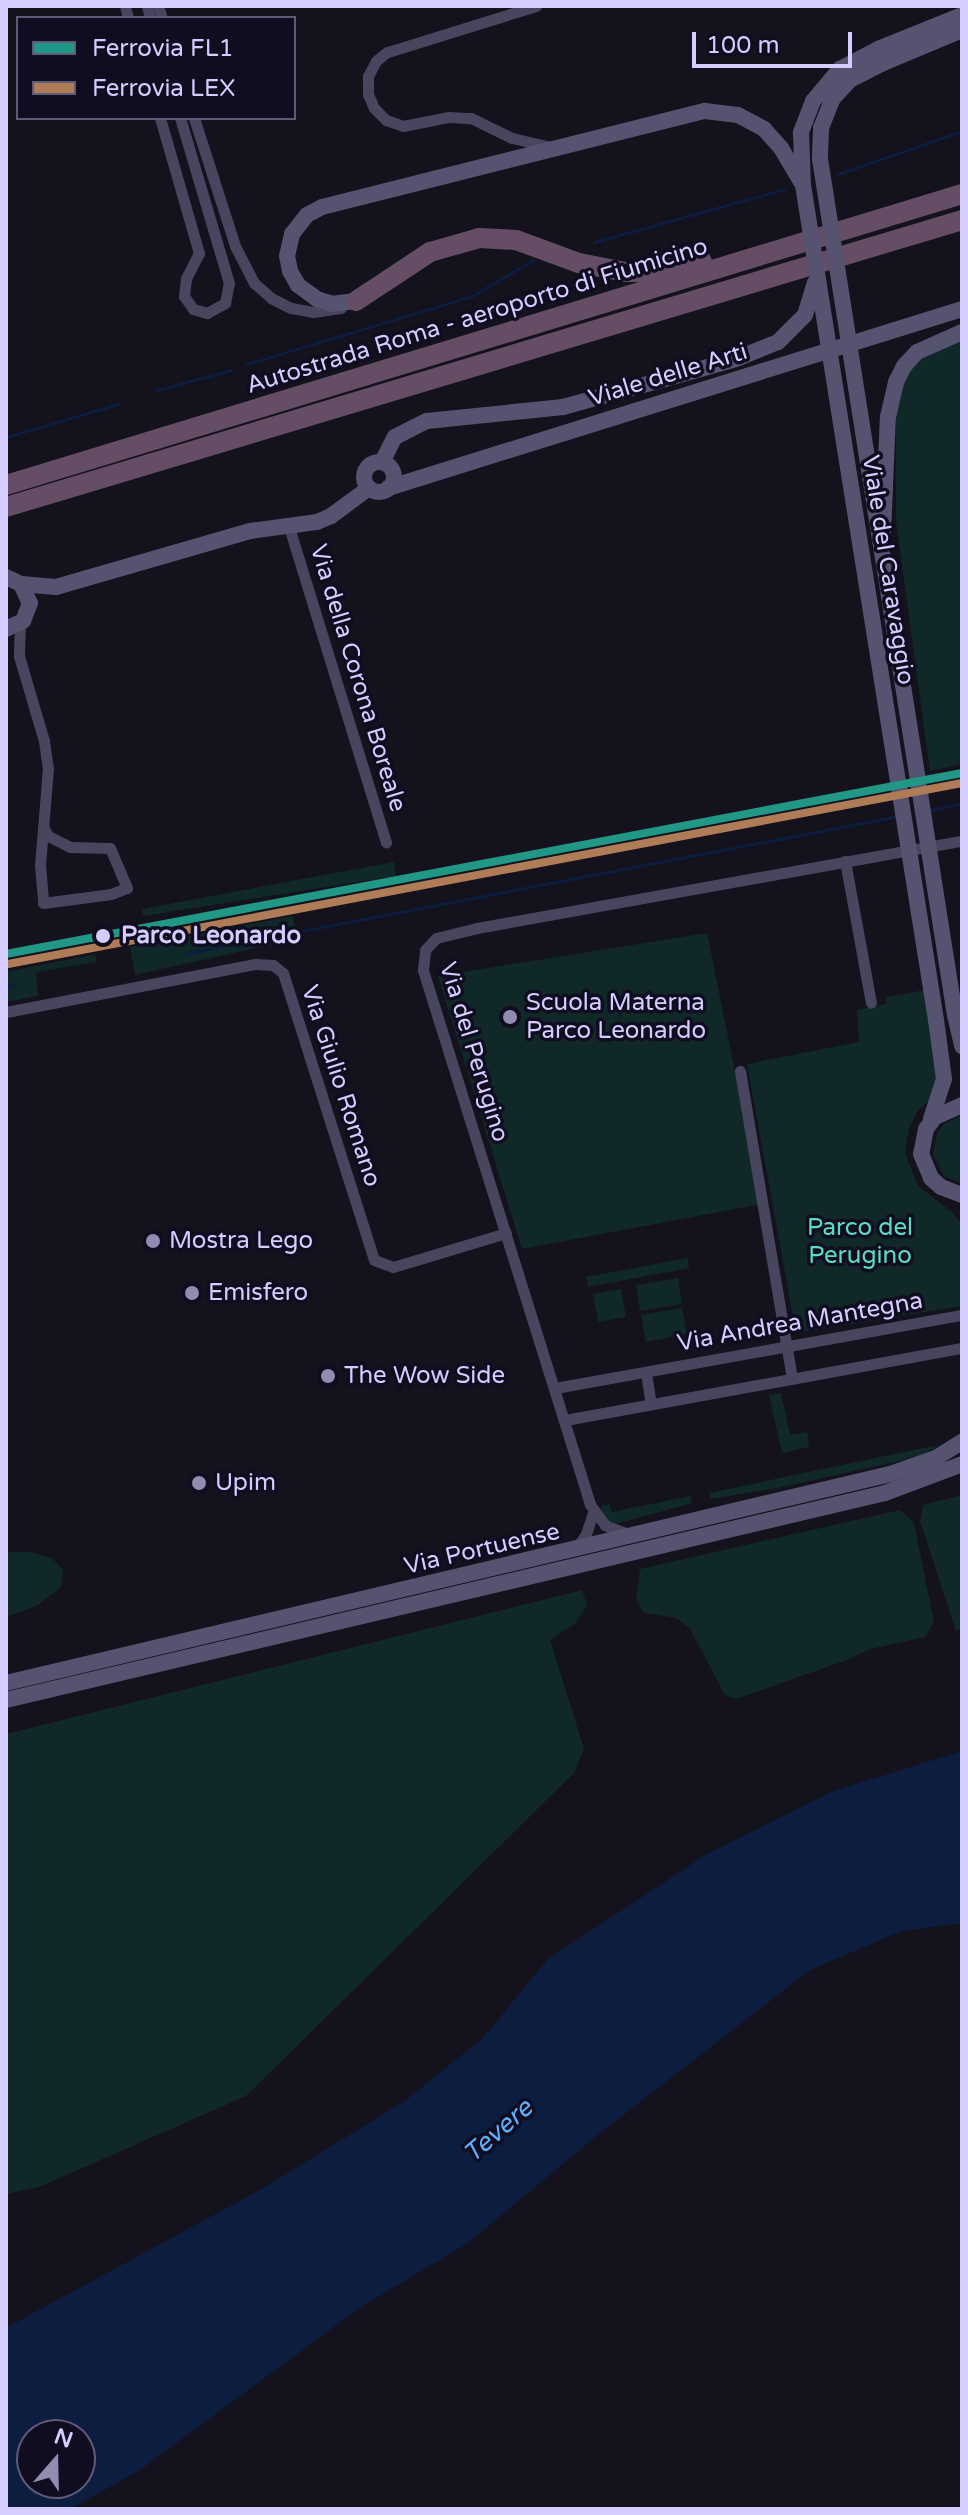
<!DOCTYPE html>
<style>
body{margin:0}
#map{position:relative;width:968px;height:2515px;overflow:hidden;background:#14121d;font-family:"Varela Round",sans-serif}
div>[style]{position:absolute}
[style*='--x']{left:calc(var(--x)*1px);top:calc(var(--y)*1px);width:calc(var(--w)*1px);rotate:calc(var(--a)*1deg)}
.green>*{inset:0;background:#112829}
.water>*{inset:0;background:#0c1d3f}
.stream>*{height:3px;margin:-1.5px;padding:0 1.5px;transform-origin:1.5px;border-radius:1.5px;background:#0c1d3f}
.street>*{height:11px;margin:-5.5px;padding:0 5.5px;transform-origin:5.5px;border-radius:5.5px;background:#48465e}
.secondary>*{height:16px;margin:-8px;padding:0 8px;transform-origin:8px;border-radius:8px;background:#555370}
.secondary>.ring{margin:-8px;padding:0;box-sizing:content-box;background:none;border:16px solid #555370;border-radius:50%}
.highway>*{height:20px;margin:-10px;padding:0 10px;transform-origin:10px;border-radius:10px;background:#644d65}
.secondary-bridge>*{height:16px;margin:-8px;padding:0 8px;transform-origin:8px;border-radius:8px;background:#555370}
.rail-1>*{height:8px;margin:-4px;padding:0 4px;transform-origin:4px;border-radius:4px;background:#209885}
.rail-2>*{height:8px;margin:-4px;padding:0 4px;transform-origin:4px;border-radius:4px;background:#b07c57}
.dots>*{width:22px;height:22px;translate:-50% -50%;box-sizing:border-box;border:4px solid #110d21;border-radius:50%}
span{translate:-50% -50%;white-space:nowrap;text-align:center;line-height:1.15;-webkit-text-stroke:7px #110d21;paint-order:stroke}
.street-label{font-size:24px;color:#d5cdff}
.stop-label{font-size:24px;color:#d5cdff;font-weight:700}
.left{translate:0 -50%;text-align:left}
.poi-label{font-size:24px;color:#d5cdff}
.park-label{font-size:24px;color:#5adec2}
.water-label{font-size:26px;color:#5caefe;font-style:italic}
.frame{position:absolute;inset:0;border:8px solid #d5cdff;pointer-events:none}
.legend{position:absolute;left:16px;top:16px;width:280px;height:104px;box-sizing:border-box;background:#110d21;border:2px solid #5f5a7a;margin:0;padding:10px 14px;list-style:none;font-size:24px;color:#d5cdff}
.legend li{display:flex;align-items:center;gap:16px;height:40px}
.legend b{width:40px;border:2px solid #5f5a7a}
.north{position:absolute;left:16px;top:2419px;width:80px;height:80px;box-sizing:border-box;background:#110d21;border:2px solid #5f5a7a;border-radius:50%;rotate:20deg;font-size:22px;font-weight:700;line-height:32px;text-align:center;color:#d5cdff}
.north::after{content:'';display:block;margin:auto;width:28px;height:36px;background:#918cb0;clip-path:polygon(50% 0,100% 100%,50% 72%,0 100%)}
.scale{position:absolute;left:692px;top:32px;width:160px;height:36px;box-sizing:border-box;border:4px solid #d5cdff;border-top:0;padding-left:10px;font-size:24px;line-height:28px;white-space:nowrap;color:#d5cdff;-webkit-text-stroke:6px #110d21;paint-order:stroke}
</style>
<div id="map">
<div class="green">
<div style="clip-path:polygon(962px 340px,962px 764px,930px 771px,896px 521px,896px 415px,906px 372px,932px 351px)"></div>
<div style="clip-path:polygon(394px 862px,396px 876px,143px 916px,142px 909px)"></div>
<div style="clip-path:polygon(293px 916px,297px 939px,135px 975px,130px 947px)"></div>
<div style="clip-path:polygon(707px 933px,762px 1204px,522px 1249px,438px 976px)"></div>
<div style="clip-path:polygon(95px 954px,97px 962px,36px 972px,38px 996px,6px 1002px,6px 972px)"></div>
<div style="clip-path:polygon(925px 990px,938px 1081px,934px 1095px,917px 1112px,909px 1128px,905px 1153px,918px 1186px,951px 1211px,962px 1224px,962px 1306px,796px 1333px,747px 1064px,859px 1042px,857px 1010px,886px 1004px,886px 997px)"></div>
<div style="clip-path:polygon(962px 1115px,962px 1184px,944px 1176px,933px 1154px,937px 1133px,944px 1124px)"></div>
<div style="clip-path:polygon(688px 1258px,689px 1268px,588px 1287px,586px 1277px)"></div>
<div style="clip-path:polygon(678px 1278px,682px 1304px,640px 1311px,636px 1285px)"></div>
<div style="clip-path:polygon(621px 1289px,626px 1317px,598px 1322px,593px 1294px)"></div>
<div style="clip-path:polygon(682px 1308px,687px 1334px,646px 1342px,641px 1315px)"></div>
<div style="clip-path:polygon(781px 1393px,790px 1435px,807px 1432px,809px 1447px,782px 1453px,769px 1395px)"></div>
<div style="clip-path:polygon(942px 1444px,918px 1457px,778px 1488px,710px 1499px,709px 1493px)"></div>
<div style="clip-path:polygon(962px 1495px,962px 1629px,956px 1631px,920px 1521px,923px 1505px)"></div>
<div style="clip-path:polygon(690px 1496px,692px 1503px,616px 1524px,604px 1519px,602px 1512px,601px 1506px,609px 1504px,612px 1512px)"></div>
<div style="clip-path:polygon(900px 1510px,914px 1523px,934px 1622px,925px 1637px,870px 1649px,847px 1660px,736px 1699px,725px 1695px,690px 1629px,677px 1618px,644px 1613px,636px 1600px,640px 1569px)"></div>
<div style="clip-path:polygon(6px 1552px,30px 1552px,52px 1558px,63px 1570px,61px 1587px,38px 1605px,6px 1617px)"></div>
<div style="clip-path:polygon(582px 1590px,587px 1605px,576px 1623px,550px 1640px,584px 1749px,574px 1773px,246px 2096px,39px 2187px,6px 2194px,6px 1734px)"></div>
</div>
<div class="water">
<div style="clip-path:polygon(evenodd,962px 1751px,962px 1923px,902px 1931px,810px 1970px,599px 2134px,468px 2243px,361px 2307px,137px 2472px,70px 2509px,6px 2509px,6px 2328px,265px 2187px,406px 2100px,483px 2038px,548px 1959px,707px 1854px,833px 1791px,962px 1751px,80px 2435px,80px 2483px,32px 2483px,32px 2435px,80px 2435px)"></div>
</div>
<div class="stream">
<div style="--x:838;--y:174;--w:131;--a:-19.1"></div>
<div style="--x:594;--y:242;--w:198;--a:-15.5"></div>
<div style="--x:247;--y:364;--w:235;--a:-16.8"></div>
<div style="--x:472;--y:296;--w:71;--a:-30.5"></div>
<div style="--x:157;--y:390;--w:77;--a:-15.1"></div>
<div style="--x:6;--y:437;--w:117;--a:-16.4"></div>
<div style="--x:930;--y:810;--w:33;--a:-12"></div>
<div style="--x:187;--y:953;--w:725;--a:-10.89"></div>
<div style="--x:6;--y:987;--w:8;--a:-14"></div>
</div>
<div class="street">
<div style="--x:125;--y:6;--w:12;--a:76"></div>
<div style="--x:147;--y:6;--w:12;--a:76"></div>
<div style="--x:158;--y:6;--w:13;--a:72"></div>
<div style="--x:536;--y:6;--w:156;--a:162.8"></div>
<div style="--x:387;--y:52;--w:14;--a:141"></div>
<div style="--x:376;--y:61;--w:17;--a:118"></div>
<div style="--x:368;--y:76;--w:18;--a:90"></div>
<div style="--x:368;--y:94;--w:15;--a:67"></div>
<div style="--x:374;--y:108;--w:17;--a:45"></div>
<div style="--x:386;--y:120;--w:18;--a:19"></div>
<div style="--x:403;--y:126;--w:47;--a:-11.1"></div>
<div style="--x:449;--y:117;--w:22;--a:3"></div>
<div style="--x:471;--y:118;--w:46;--a:26"></div>
<div style="--x:512;--y:138;--w:40;--a:13"></div>
<div style="--x:160;--y:118;--w:141;--a:73.9"></div>
<div style="--x:199;--y:253;--w:29;--a:117"></div>
<div style="--x:186;--y:279;--w:17;--a:97"></div>
<div style="--x:184;--y:296;--w:16;--a:55"></div>
<div style="--x:193;--y:309;--w:15;--a:16"></div>
<div style="--x:207;--y:313;--w:21;--a:-29"></div>
<div style="--x:225;--y:303;--w:20;--a:-79"></div>
<div style="--x:229;--y:283;--w:172;--a:-106.5"></div>
<div style="--x:194;--y:118;--w:134;--a:72.2"></div>
<div style="--x:235;--y:246;--w:42;--a:62.8"></div>
<div style="--x:254;--y:283;--w:23;--a:41"></div>
<div style="--x:271;--y:298;--w:22;--a:27"></div>
<div style="--x:291;--y:308;--w:22;--a:10"></div>
<div style="--x:313;--y:312;--w:28;--a:-8"></div>
<div style="--x:289;--y:527;--w:330;--a:72.9"></div>
<div style="--x:20;--y:624;--w:32;--a:92"></div>
<div style="--x:19;--y:656;--w:89;--a:73.6"></div>
<div style="--x:44;--y:741;--w:27;--a:82"></div>
<div style="--x:48;--y:768;--w:97;--a:94.7"></div>
<div style="--x:40;--y:865;--w:38;--a:85"></div>
<div style="--x:43;--y:903;--w:69;--a:-7.5"></div>
<div style="--x:111;--y:894;--w:17;--a:-21"></div>
<div style="--x:127;--y:888;--w:43;--a:-113"></div>
<div style="--x:110;--y:848;--w:40;--a:-178.6"></div>
<div style="--x:70;--y:847;--w:25;--a:-153"></div>
<div style="--x:48;--y:836;--w:9;--a:-117"></div>
<div style="--x:845;--y:861;--w:144;--a:79.6"></div>
<div style="--x:6;--y:1012;--w:254;--a:-10.9"></div>
<div style="--x:255;--y:964;--w:18;--a:3"></div>
<div style="--x:273;--y:965;--w:13;--a:39"></div>
<div style="--x:283;--y:973;--w:301;--a:72.4"></div>
<div style="--x:374;--y:1260;--w:20;--a:20"></div>
<div style="--x:393;--y:1267;--w:118;--a:-16.7"></div>
<div style="--x:740;--y:1071;--w:312;--a:80.4"></div>
<div style="--x:646;--y:1373;--w:31;--a:81"></div>
<div style="--x:555;--y:1388;--w:413;--a:-10.2"></div>
<div style="--x:565;--y:1420;--w:403;--a:-10.3"></div>
<div style="--x:628;--y:1534;--w:25;--a:-159"></div>
<div style="--x:605;--y:1525;--w:26;--a:-126"></div>
<div style="--x:590;--y:1504;--w:560;--a:-107.37"></div>
<div style="--x:423;--y:970;--w:20;--a:-84"></div>
<div style="--x:425;--y:950;--w:16;--a:-47"></div>
<div style="--x:436;--y:938;--w:42;--a:-13.7"></div>
<div style="--x:477;--y:928;--w:493;--a:-10.2"></div>
<div style="--x:575;--y:1550;--w:19;--a:-55"></div>
<div style="--x:586;--y:1534;--w:23;--a:-72"></div>
</div>
<div class="secondary">
<div style="--x:878;--y:49;--w:91;--a:-22"></div>
<div style="--x:883;--y:63;--w:86;--a:-22.7"></div>
<div style="--x:356;--y:301;--w:23;--a:173"></div>
<div style="--x:333;--y:304;--w:17;--a:-163"></div>
<div style="--x:317;--y:299;--w:24;--a:-144"></div>
<div style="--x:298;--y:285;--w:16;--a:-120"></div>
<div style="--x:290;--y:271;--w:15;--a:-101"></div>
<div style="--x:287;--y:256;--w:23;--a:-77"></div>
<div style="--x:292;--y:234;--w:24;--a:-52"></div>
<div style="--x:307;--y:215;--w:17;--a:-28"></div>
<div style="--x:322;--y:207;--w:395;--a:-14.1"></div>
<div style="--x:705;--y:111;--w:33;--a:7"></div>
<div style="--x:738;--y:115;--w:30;--a:28"></div>
<div style="--x:764;--y:129;--w:25;--a:48"></div>
<div style="--x:781;--y:148;--w:43;--a:59.3"></div>
<div style="--x:382;--y:462;--w:28;--a:-63"></div>
<div style="--x:395;--y:437;--w:36;--a:-27"></div>
<div style="--x:427;--y:421;--w:137;--a:-5.9"></div>
<div style="--x:563;--y:407;--w:98;--a:-15.3"></div>
<div class="ring" style="left:364px;top:462px;width:14px;height:14px"></div>
<div style="--x:388;--y:488;--w:601;--a:-17.32"></div>
<div style="--x:883;--y:534;--w:117;--a:-87.6"></div>
<div style="--x:888;--y:417;--w:36;--a:-77"></div>
<div style="--x:896;--y:382;--w:18;--a:-63"></div>
<div style="--x:904;--y:366;--w:19;--a:-47"></div>
<div style="--x:917;--y:352;--w:49;--a:-24"></div>
<div style="--x:6;--y:577;--w:17;--a:25"></div>
<div style="--x:21;--y:584;--w:21;--a:65"></div>
<div style="--x:30;--y:603;--w:19;--a:111"></div>
<div style="--x:23;--y:621;--w:19;--a:155"></div>
<div style="--x:21;--y:584;--w:35;--a:5"></div>
<div style="--x:56;--y:587;--w:202;--a:-16.1"></div>
<div style="--x:250;--y:531;--w:68;--a:-7.7"></div>
<div style="--x:317;--y:522;--w:15;--a:-23"></div>
<div style="--x:331;--y:516;--w:47;--a:-36.4"></div>
<div style="--x:955;--y:1015;--w:32;--a:77"></div>
<div style="--x:962;--y:1105;--w:30;--a:156"></div>
<div style="--x:935;--y:1117;--w:15;--a:127"></div>
<div style="--x:926;--y:1129;--w:25;--a:101"></div>
<div style="--x:921;--y:1154;--w:26;--a:67"></div>
<div style="--x:931;--y:1178;--w:13;--a:42"></div>
<div style="--x:941;--y:1187;--w:22;--a:21"></div>
<div style="--x:931;--y:1119;--w:42;--a:-72"></div>
<div style="--x:944;--y:1079;--w:60;--a:-97.7"></div>
<div style="--x:6;--y:1683;--w:908;--a:-13.3"></div>
<div style="--x:890;--y:1474;--w:49;--a:-19.2"></div>
<div style="--x:936;--y:1458;--w:31;--a:-32"></div>
<div style="--x:6;--y:1700;--w:903;--a:-13.25"></div>
<div style="--x:885;--y:1493;--w:82;--a:-20.6"></div>
</div>
<div class="highway">
<div style="--x:356;--y:301;--w:89;--a:-33.5"></div>
<div style="--x:430;--y:252;--w:51;--a:-15.9"></div>
<div style="--x:479;--y:238;--w:37;--a:3"></div>
<div style="--x:516;--y:240;--w:67;--a:20.1"></div>
<div style="--x:579;--y:263;--w:47;--a:11.1"></div>
<div style="--x:625;--y:272;--w:29;--a:0"></div>
<div style="--x:654;--y:272;--w:49;--a:-12.9"></div>
<div style="--x:6;--y:485;--w:999;--a:-16.93"></div>
<div style="--x:6;--y:507;--w:998;--a:-16.71"></div>
</div>
<div class="secondary-bridge">
<div style="--x:878;--y:49;--w:43;--a:152.2"></div>
<div style="--x:840;--y:69;--w:42;--a:130.2"></div>
<div style="--x:813;--y:101;--w:34;--a:111"></div>
<div style="--x:801;--y:133;--w:52;--a:87.8"></div>
<div style="--x:803;--y:185;--w:846;--a:80.95"></div>
<div style="--x:883;--y:63;--w:37;--a:153"></div>
<div style="--x:850;--y:80;--w:25;--a:133"></div>
<div style="--x:833;--y:98;--w:32;--a:112"></div>
<div style="--x:821;--y:128;--w:31;--a:92"></div>
<div style="--x:820;--y:159;--w:867;--a:81.04"></div>
<div style="--x:658;--y:381;--w:81;--a:-15.8"></div>
<div style="--x:736;--y:359;--w:45;--a:-22"></div>
<div style="--x:778;--y:342;--w:38;--a:-45"></div>
<div style="--x:805;--y:315;--w:34;--a:-73"></div>
</div>
<div class="rail-1">
<div style="--x:6;--y:954;--w:973;--a:-10.72"></div>
</div>
<div class="rail-2">
<div style="--x:8;--y:964;--w:971;--a:-10.74"></div>
</div>
<div class="dots">
<div style="left:103px;top:936px;background:#d5cdff"></div>
<div style="left:510px;top:1017px;background:#918cb0"></div>
<div style="left:153px;top:1241px;background:#918cb0"></div>
<div style="left:192px;top:1293px;background:#918cb0"></div>
<div style="left:328px;top:1376px;background:#918cb0"></div>
<div style="left:199px;top:1483px;background:#918cb0"></div>
</div>
<div class="street-label">
<span style="left:477px;top:316px;rotate:-17deg">Autostrada Roma - aeroporto di Fiumicino</span>
<span style="left:668px;top:375px;rotate:-17deg">Viale delle Arti</span>
<span style="left:888px;top:570px;rotate:81deg">Viale del Caravaggio</span>
<span style="left:358px;top:678px;rotate:73deg">Via della Corona Boreale</span>
<span style="left:474px;top:1052px;rotate:73deg">Via del Perugino</span>
<span style="left:341px;top:1086px;rotate:72deg">Via Giulio Romano</span>
<span style="left:800px;top:1322px;rotate:-10deg">Via Andrea Mantegna</span>
<span style="left:482px;top:1549px;rotate:-13deg">Via Portuense</span>
</div>
<div class="stop-label">
<span class="left" style="left:121px;top:936px">Parco Leonardo</span>
</div>
<div class="poi-label">
<span class="left" style="left:526px;top:1017px">Scuola Materna<br>Parco Leonardo</span>
<span class="left" style="left:169px;top:1241px">Mostra Lego</span>
<span class="left" style="left:208px;top:1293px">Emisfero</span>
<span class="left" style="left:344px;top:1376px">The Wow Side</span>
<span class="left" style="left:215px;top:1483px">Upim</span>
</div>
<div class="park-label">
<span style="left:860px;top:1242px">Parco del<br>Perugino</span>
</div>
<div class="water-label">
<span style="left:498px;top:2131px;rotate:-41deg">Tevere</span>
</div>
<div class="frame"></div>
<ul class="legend">
<li><b style="height:10px;background:#209885"></b>Ferrovia FL1</li>
<li><b style="height:10px;background:#b07c57"></b>Ferrovia LEX</li>
</ul>
<div class="north">N</div>
<div class="scale">100 m</div>
</div>
